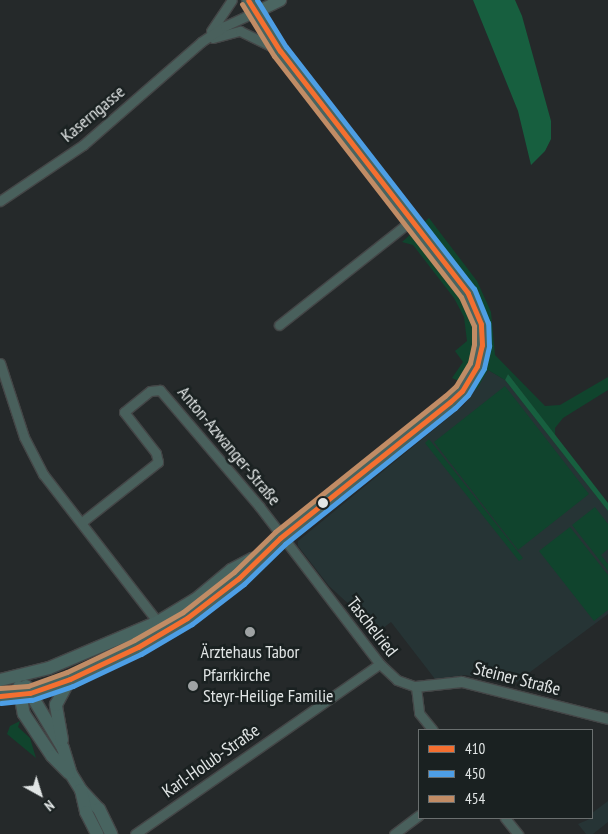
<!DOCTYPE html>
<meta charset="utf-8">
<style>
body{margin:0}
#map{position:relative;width:608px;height:834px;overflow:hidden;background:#25292a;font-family:"PT Sans Narrow",sans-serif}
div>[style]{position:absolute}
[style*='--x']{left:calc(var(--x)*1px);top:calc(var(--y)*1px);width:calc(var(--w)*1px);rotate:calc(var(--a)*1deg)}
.built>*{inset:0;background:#263435}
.green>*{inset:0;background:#10442d}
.forest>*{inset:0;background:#175f3f}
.roads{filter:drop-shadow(1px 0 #444647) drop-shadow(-1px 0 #444647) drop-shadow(0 1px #444647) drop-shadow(0 -1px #444647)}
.minor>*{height:9px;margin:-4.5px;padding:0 4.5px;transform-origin:4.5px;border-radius:4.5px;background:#49605c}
.tertiary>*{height:10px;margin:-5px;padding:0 5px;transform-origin:5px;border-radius:5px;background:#49605c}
.secondary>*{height:11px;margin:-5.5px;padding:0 5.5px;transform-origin:5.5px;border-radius:5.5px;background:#4b6662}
.primary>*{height:12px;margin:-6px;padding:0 6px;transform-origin:6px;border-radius:6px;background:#486460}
.bus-1>*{height:5px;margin:-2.5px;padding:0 2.5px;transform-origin:2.5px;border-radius:2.5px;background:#f46f30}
.bus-2>*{height:5px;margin:-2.5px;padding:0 2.5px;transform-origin:2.5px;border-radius:2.5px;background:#4d9ee5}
.bus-3>*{height:5px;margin:-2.5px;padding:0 2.5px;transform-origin:2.5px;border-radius:2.5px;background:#c18c65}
.dots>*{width:14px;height:14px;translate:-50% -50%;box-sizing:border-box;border:2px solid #1a2121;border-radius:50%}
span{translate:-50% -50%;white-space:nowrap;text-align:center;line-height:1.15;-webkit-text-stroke:5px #1a2121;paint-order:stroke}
.street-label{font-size:18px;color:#e1e5e5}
.poi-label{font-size:18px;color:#e1e5e5}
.left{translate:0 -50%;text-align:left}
.legend{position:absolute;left:418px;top:729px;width:175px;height:90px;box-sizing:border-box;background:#1a2121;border:1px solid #6a6f6f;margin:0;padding:6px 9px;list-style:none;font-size:15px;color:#e1e5e5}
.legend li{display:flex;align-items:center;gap:10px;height:25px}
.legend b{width:25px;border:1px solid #6a6f6f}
.north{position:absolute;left:15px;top:769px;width:50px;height:50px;-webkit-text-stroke:4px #1a2121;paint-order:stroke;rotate:141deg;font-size:14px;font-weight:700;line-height:20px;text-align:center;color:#e1e5e5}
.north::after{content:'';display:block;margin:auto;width:18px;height:22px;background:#e1e5e5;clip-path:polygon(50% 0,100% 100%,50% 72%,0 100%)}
</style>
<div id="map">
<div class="built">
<div style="clip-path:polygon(488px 370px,505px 380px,608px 511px,608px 614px,514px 684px,465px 675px,435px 679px,391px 622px,374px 635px,353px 608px,329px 586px,298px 546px,298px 541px,464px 405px)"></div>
<div style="clip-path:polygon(608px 801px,608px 822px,593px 834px,586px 834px,578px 824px,592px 818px,592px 813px)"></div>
</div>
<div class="green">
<div style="clip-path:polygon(429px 218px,477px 281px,491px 312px,495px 355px,545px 406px,560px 405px,608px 377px,608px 390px,563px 418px,555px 428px,555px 435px,508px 374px,505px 380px,488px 370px,477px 389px,452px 378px,463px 362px,455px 351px,467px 341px,464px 317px,454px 298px,413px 245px,402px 242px)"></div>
<div style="clip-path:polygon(505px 386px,589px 494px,518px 550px,434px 442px)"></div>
<div style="clip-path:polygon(429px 439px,523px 558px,519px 561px,425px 443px)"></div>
<div style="clip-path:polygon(595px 507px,608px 524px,608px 549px,601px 555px,608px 564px,608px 571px,572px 525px)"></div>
<div style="clip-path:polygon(570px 527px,608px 575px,608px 610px,594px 621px,539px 551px)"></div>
<div style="clip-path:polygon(20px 721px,18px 727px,30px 738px,36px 758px,7px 734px,10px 726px)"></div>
</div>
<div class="forest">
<div style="clip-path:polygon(473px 0,515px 0,522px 16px,551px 121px,551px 139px,545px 151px,531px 165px,518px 111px)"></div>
<div style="clip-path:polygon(508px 374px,608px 503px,608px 511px,505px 380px)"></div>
</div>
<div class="roads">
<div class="minor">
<div style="--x:211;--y:31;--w:37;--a:-56"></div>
<div style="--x:213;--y:38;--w:28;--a:-15"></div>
<div style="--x:240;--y:31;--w:41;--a:25.9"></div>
<div style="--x:0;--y:201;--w:100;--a:-34"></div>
<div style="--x:83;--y:145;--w:157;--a:-41.1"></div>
<div style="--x:201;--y:42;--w:29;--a:-34"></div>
<div style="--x:225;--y:26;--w:33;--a:-25"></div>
<div style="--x:279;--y:325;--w:169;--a:-38.3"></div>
<div style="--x:0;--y:363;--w:78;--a:72"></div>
<div style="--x:24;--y:437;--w:42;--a:62.8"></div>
<div style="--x:43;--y:474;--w:187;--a:52.2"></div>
<div style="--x:82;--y:522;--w:97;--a:-38.3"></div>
<div style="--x:158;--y:462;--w:9;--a:-103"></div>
<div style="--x:156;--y:453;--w:52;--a:-128"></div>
<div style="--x:124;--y:412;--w:33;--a:-39"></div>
<div style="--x:150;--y:391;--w:10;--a:-6"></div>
<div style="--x:160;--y:390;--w:153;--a:49.5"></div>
<div style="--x:259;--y:506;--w:199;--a:52.6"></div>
<div style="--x:380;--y:664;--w:23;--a:43"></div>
<div style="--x:397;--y:680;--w:20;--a:20"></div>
<div style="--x:416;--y:687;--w:26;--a:83"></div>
<div style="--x:419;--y:713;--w:22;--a:51"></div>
<div style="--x:505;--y:818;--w:21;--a:51"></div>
<div style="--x:135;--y:834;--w:298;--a:-34.8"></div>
<div style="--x:394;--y:834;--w:31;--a:-37"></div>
</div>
<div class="tertiary">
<div style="--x:416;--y:687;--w:46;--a:-6.2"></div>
<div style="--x:462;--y:682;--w:151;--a:14.2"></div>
</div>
<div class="secondary">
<div style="--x:255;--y:12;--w:28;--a:-26"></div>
</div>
<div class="primary">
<div style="--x:0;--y:680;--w:50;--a:-13.8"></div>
<div style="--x:49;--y:668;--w:118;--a:-22.9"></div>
<div style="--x:158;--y:622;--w:44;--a:-31.2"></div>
<div style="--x:196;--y:599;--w:45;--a:-39.6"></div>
<div style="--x:231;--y:570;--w:24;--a:-28"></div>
<div style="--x:26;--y:686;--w:72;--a:59.2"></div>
<div style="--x:63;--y:748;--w:27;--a:73"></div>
<div style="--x:71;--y:774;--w:19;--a:58"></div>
<div style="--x:81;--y:790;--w:26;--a:47"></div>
<div style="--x:99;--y:809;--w:28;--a:64"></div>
<div style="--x:19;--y:687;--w:27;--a:80"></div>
<div style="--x:24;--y:714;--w:50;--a:56.3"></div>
<div style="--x:52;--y:756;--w:24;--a:45"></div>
<div style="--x:0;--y:696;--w:30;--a:-6"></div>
<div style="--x:30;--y:693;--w:42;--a:-19.3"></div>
<div style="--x:70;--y:679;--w:75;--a:-25.2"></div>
<div style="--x:138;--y:647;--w:57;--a:-30.6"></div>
<div style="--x:187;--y:618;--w:66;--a:-37.6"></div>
<div style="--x:239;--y:578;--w:57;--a:-44.3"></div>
<div style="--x:280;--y:538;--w:218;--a:-38.7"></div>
<div style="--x:450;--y:402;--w:16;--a:-43"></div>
<div style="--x:462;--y:391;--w:29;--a:-59"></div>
<div style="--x:477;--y:366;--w:22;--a:-77"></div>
<div style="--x:482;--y:345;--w:21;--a:-93"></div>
<div style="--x:481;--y:324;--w:34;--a:-113"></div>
<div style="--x:468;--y:293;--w:306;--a:-127.8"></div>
<div style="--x:280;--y:51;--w:60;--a:-122.1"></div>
<div style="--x:62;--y:740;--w:36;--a:-100"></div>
<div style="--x:56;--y:705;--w:30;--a:-62"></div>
<div style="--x:81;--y:790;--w:23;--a:77"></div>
<div style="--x:86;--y:812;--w:25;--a:63"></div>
</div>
</div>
<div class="bus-1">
<div style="--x:0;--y:696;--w:30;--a:-6"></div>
<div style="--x:30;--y:693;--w:42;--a:-19.3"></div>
<div style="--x:70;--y:679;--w:75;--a:-25.2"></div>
<div style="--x:138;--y:647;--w:57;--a:-30.6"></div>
<div style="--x:187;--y:618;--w:66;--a:-37.6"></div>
<div style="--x:239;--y:578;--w:57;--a:-44.3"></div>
<div style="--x:280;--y:538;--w:218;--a:-38.7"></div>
<div style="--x:450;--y:402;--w:16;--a:-43"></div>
<div style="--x:462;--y:391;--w:29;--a:-59"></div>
<div style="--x:477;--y:366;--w:22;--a:-77"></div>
<div style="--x:482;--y:345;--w:21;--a:-93"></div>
<div style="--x:481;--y:324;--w:34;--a:-113"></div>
<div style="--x:468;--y:293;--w:306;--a:-127.8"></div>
<div style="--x:280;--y:51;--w:60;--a:-122.1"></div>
</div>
<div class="bus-2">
<div style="--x:1;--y:703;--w:31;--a:-6"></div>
<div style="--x:32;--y:700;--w:43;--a:-18.9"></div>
<div style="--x:73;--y:686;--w:75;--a:-25.2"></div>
<div style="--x:141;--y:654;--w:59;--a:-30.5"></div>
<div style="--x:192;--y:624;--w:66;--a:-37.6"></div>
<div style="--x:244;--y:584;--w:57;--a:-44.3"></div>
<div style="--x:285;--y:544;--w:218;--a:-38.7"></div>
<div style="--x:455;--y:408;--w:18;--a:-45"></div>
<div style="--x:468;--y:395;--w:31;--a:-59"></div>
<div style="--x:484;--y:368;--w:23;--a:-77"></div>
<div style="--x:489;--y:346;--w:23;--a:-92"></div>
<div style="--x:488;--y:323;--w:37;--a:-112"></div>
<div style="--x:474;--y:289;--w:306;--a:-127.8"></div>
<div style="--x:286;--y:47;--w:55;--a:-121.7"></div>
</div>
<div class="bus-3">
<div style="--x:0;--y:688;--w:28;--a:-4"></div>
<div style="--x:28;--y:686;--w:41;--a:-19.7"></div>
<div style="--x:67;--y:672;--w:74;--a:-25.5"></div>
<div style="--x:134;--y:640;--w:56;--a:-29.7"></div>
<div style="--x:183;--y:612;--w:65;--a:-38.1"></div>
<div style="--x:234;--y:572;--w:57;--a:-44.3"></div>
<div style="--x:275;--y:532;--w:218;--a:-38.7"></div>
<div style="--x:445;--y:396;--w:15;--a:-42"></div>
<div style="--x:456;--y:386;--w:27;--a:-59"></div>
<div style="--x:470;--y:363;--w:19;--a:-78"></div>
<div style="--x:474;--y:344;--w:18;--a:-90"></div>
<div style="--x:474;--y:326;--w:32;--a:-114"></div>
<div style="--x:461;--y:297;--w:305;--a:-127.8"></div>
<div style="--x:274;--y:56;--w:61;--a:-121.6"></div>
</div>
<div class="dots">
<div style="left:323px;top:503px;background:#e1e5e5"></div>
<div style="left:250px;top:632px;background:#9fa3a4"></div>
<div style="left:193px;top:686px;background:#9fa3a4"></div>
</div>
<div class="street-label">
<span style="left:93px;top:114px;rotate:-40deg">Kaserngasse</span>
<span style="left:229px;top:446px;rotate:50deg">Anton-Azwanger-Straße</span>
<span style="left:372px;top:627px;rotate:52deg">Taschelried</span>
<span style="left:517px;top:679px;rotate:14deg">Steiner Straße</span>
<span style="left:211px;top:761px;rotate:-35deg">Karl-Holub-Straße</span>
</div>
<div class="poi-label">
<span style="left:250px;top:652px">Ärztehaus Tabor</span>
<span class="left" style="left:203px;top:686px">Pfarrkirche<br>Steyr-Heilige Familie</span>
</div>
<ul class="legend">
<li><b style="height:6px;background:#f46f30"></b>410</li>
<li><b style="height:6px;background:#4d9ee5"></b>450</li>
<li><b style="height:6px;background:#c18c65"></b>454</li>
</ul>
<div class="north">N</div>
</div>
